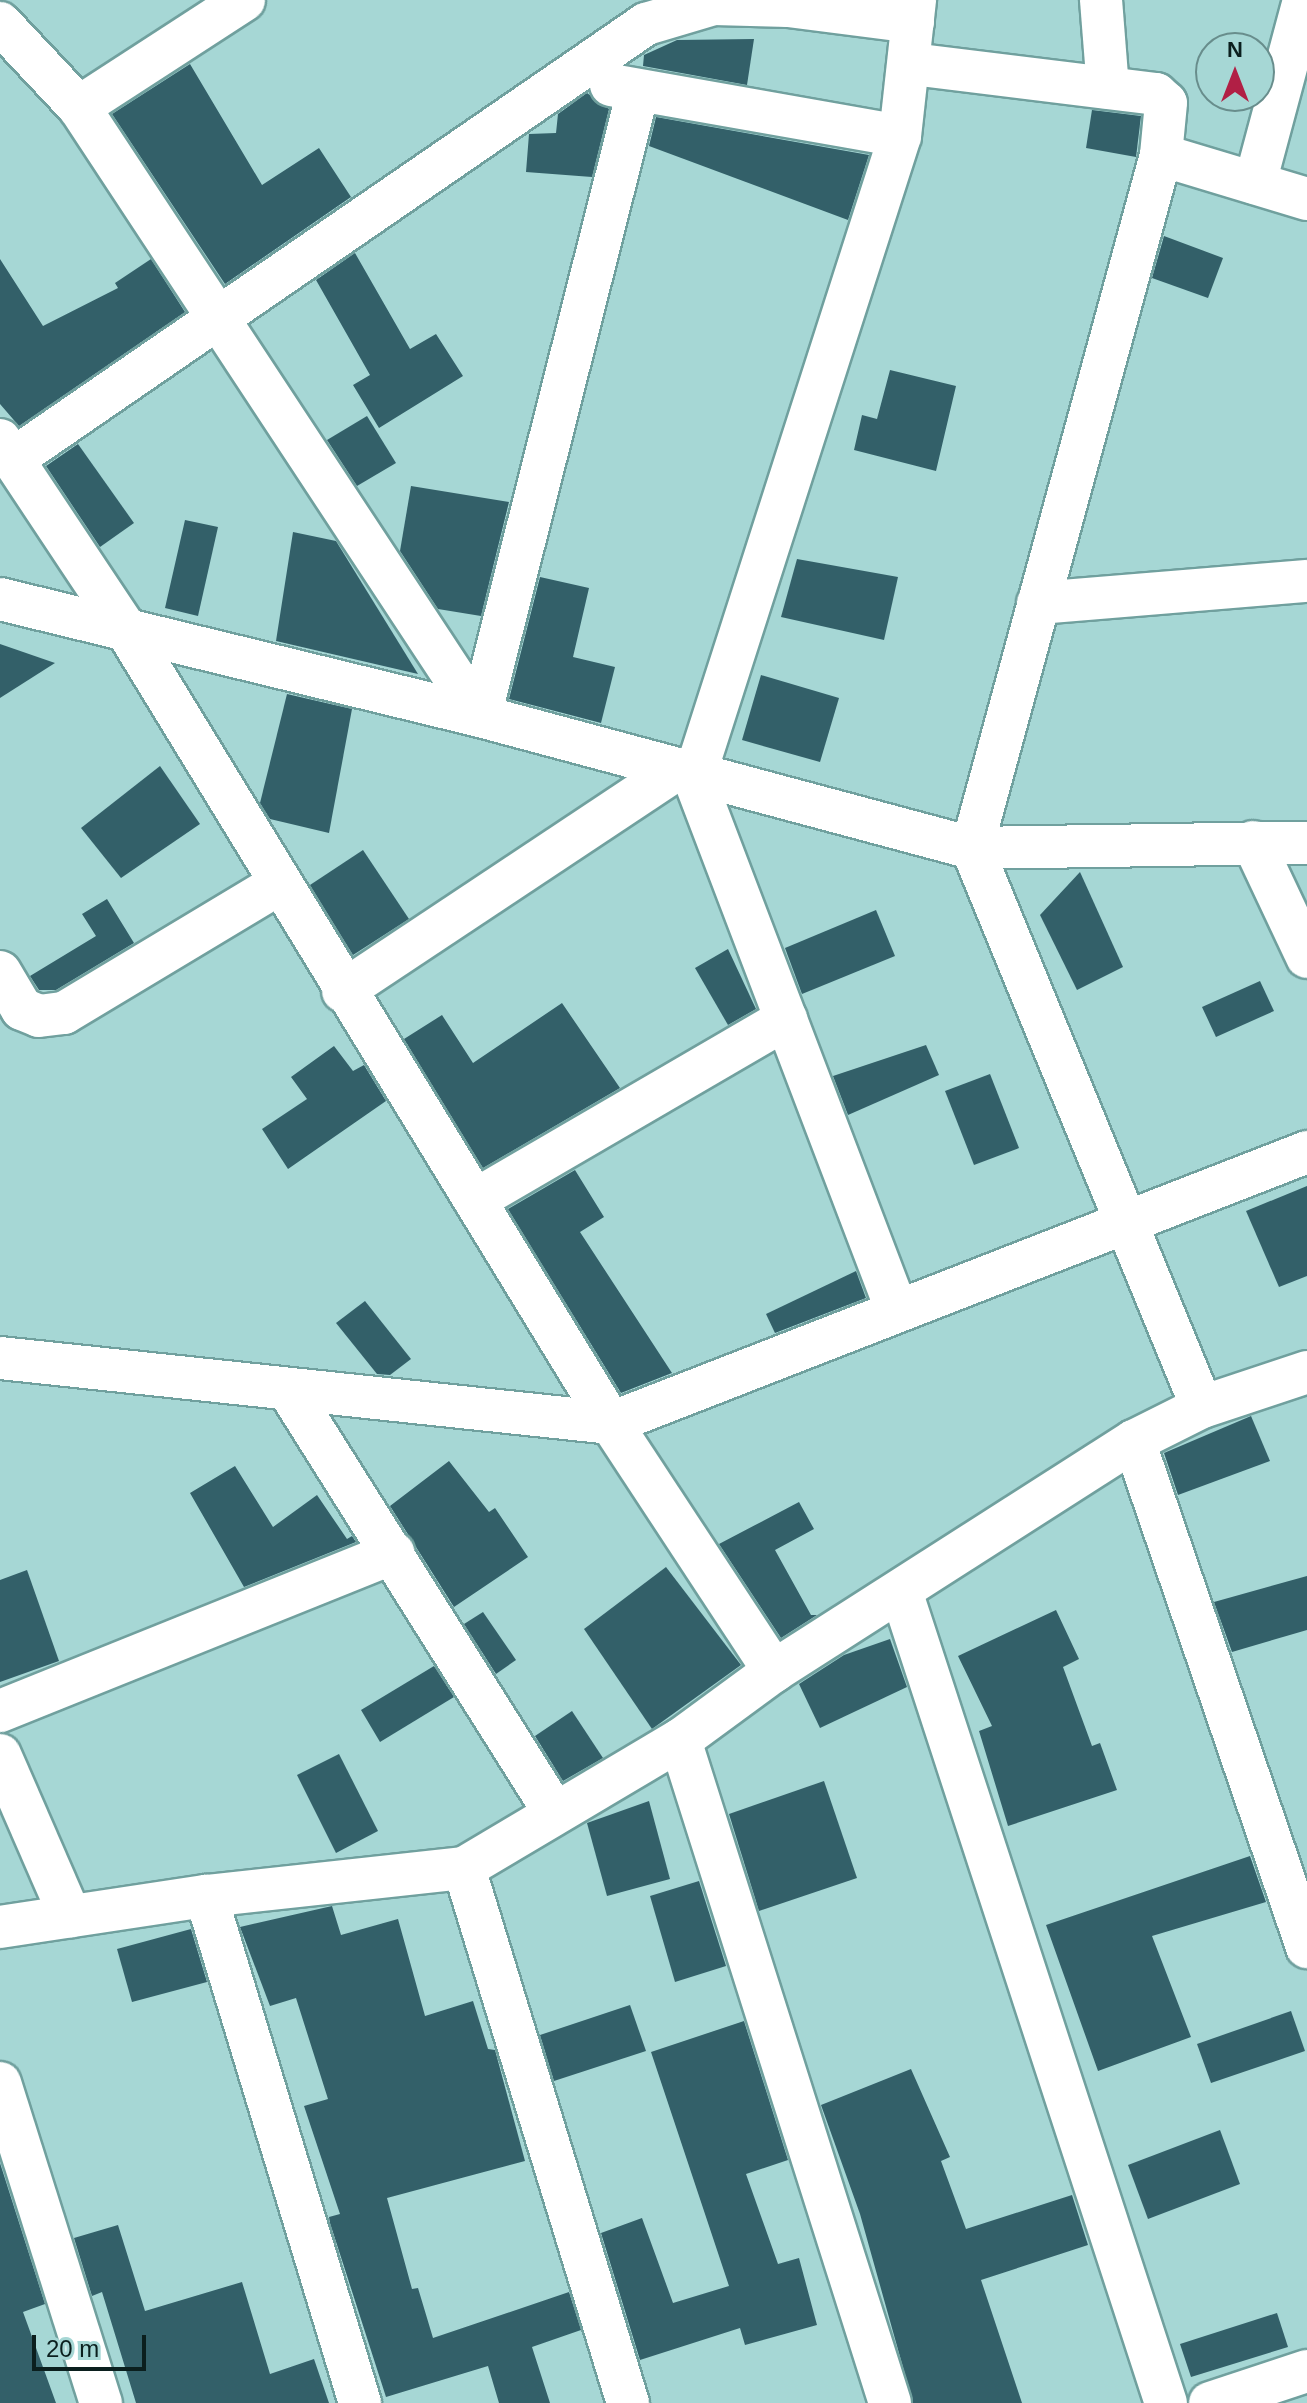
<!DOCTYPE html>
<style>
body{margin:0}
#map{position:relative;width:1307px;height:2403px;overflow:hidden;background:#a6d7d5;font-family:Helvetica,sans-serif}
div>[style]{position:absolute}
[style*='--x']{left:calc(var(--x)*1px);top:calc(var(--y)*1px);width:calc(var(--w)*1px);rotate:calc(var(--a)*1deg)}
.building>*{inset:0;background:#336069}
.roads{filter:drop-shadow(2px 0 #70a09e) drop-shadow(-2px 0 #70a09e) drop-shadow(0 2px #70a09e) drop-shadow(0 -2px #70a09e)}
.minor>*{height:42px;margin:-21px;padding:0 21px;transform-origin:21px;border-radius:21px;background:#fff}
span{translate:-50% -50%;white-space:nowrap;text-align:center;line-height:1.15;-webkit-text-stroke:8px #a6d7d5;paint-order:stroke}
.north{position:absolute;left:1195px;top:32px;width:80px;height:80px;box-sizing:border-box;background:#a6d7d5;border:2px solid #688d8c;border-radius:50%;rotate:0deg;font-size:22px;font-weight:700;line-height:32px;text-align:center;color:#0b1f1e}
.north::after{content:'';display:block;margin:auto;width:28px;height:36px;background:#b11f45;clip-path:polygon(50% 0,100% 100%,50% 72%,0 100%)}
.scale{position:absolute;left:32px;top:2335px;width:114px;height:36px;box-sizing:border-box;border:4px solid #0b1f1e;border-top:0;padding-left:10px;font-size:24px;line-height:28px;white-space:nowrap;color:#0b1f1e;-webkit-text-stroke:6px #a6d7d5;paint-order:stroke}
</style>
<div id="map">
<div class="building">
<div style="clip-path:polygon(754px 39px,747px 85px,643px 66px,644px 55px,677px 40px)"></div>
<div style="clip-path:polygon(190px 64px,262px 185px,319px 148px,351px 197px,225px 284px,112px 114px)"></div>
<div style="clip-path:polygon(587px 93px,609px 109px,592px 177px,526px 172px,529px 134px,556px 133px,558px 114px)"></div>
<div style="clip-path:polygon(1092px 110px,1141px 116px,1136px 157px,1086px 148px)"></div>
<div style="clip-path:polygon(656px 117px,869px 155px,848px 220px,649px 146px)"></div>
<div style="clip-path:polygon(1164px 236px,1223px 258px,1208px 298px,1152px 278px)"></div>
<div style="clip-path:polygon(355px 253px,410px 349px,436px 334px,463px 376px,379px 428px,353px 385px,370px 375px,316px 280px)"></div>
<div style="clip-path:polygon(0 259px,43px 326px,118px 288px,115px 283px,151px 259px,185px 312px,19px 426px,0 404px)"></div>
<div style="clip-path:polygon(890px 370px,956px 386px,936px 471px,854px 450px,862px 415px,877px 419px)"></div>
<div style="clip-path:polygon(367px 416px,396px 463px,357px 486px,327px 440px)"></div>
<div style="clip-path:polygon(78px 444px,134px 523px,100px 547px,46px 466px)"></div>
<div style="clip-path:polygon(411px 486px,509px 502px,481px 616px,438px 609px,400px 551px)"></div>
<div style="clip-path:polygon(185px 520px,218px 527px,198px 616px,165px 608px)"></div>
<div style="clip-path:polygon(293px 532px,336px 541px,418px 674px,276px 641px)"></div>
<div style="clip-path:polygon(797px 559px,898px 577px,884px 640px,781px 617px)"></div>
<div style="clip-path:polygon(540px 577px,589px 588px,573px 657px,615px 667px,601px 723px,509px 699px)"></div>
<div style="clip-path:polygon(0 644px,55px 663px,0 698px)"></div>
<div style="clip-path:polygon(761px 675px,839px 698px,820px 762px,742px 740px)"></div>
<div style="clip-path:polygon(287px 694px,352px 709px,329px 833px,270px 819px,260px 803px)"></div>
<div style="clip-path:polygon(160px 766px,200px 824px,121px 878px,81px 828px)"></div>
<div style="clip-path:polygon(363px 850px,409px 919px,353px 955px,310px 885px)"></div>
<div style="clip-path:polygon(1080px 872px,1123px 967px,1077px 990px,1040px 915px)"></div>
<div style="clip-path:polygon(107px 899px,134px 943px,56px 990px,39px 990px,30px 976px,96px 936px,82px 914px)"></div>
<div style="clip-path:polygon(876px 910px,895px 956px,802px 994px,785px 948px)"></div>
<div style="clip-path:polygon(728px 949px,756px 1009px,728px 1025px,695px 968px)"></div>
<div style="clip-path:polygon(1260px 981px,1274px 1011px,1216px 1037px,1202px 1007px)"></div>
<div style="clip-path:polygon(562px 1003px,620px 1088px,483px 1168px,404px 1039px,442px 1015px,473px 1063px)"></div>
<div style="clip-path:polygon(926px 1045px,939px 1075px,848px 1115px,833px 1076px)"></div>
<div style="clip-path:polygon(334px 1046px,353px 1071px,364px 1065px,386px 1101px,288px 1169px,262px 1129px,307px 1099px,291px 1077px)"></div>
<div style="clip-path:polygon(990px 1074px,1019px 1148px,974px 1165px,945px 1091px)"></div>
<div style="clip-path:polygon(575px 1170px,604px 1217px,580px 1232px,672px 1373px,621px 1393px,508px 1209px)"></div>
<div style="clip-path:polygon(1307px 1186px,1307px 1276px,1279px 1287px,1246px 1211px)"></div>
<div style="clip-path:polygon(856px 1271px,866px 1298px,775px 1333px,766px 1314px)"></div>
<div style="clip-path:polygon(365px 1301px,411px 1359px,390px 1375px,377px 1374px,336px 1323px)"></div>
<div style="clip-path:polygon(1251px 1416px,1270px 1461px,1178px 1495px,1164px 1453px)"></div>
<div style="clip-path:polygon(449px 1461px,489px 1512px,495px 1508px,528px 1557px,454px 1607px,390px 1506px)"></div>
<div style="clip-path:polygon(235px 1466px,273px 1527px,317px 1495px,347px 1539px,352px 1536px,356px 1542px,244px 1587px,190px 1493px)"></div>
<div style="clip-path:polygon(799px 1502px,814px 1529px,775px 1550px,811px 1615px,817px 1615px,781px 1638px,719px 1544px)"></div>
<div style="clip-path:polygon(666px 1567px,741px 1665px,652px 1729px,584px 1629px)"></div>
<div style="clip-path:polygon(27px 1570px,59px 1661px,0 1682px,0 1580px)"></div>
<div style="clip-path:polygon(1307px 1576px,1307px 1630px,1232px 1652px,1214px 1602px)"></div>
<div style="clip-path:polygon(1056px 1610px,1079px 1659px,1063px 1667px,1092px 1746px,1100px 1743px,1117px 1790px,1008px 1826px,979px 1731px,992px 1726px,958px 1656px)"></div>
<div style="clip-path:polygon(483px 1612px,516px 1660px,496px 1674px,464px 1624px)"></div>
<div style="clip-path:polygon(890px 1639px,907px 1687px,820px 1728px,799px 1684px,844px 1655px)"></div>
<div style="clip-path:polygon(434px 1666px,454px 1697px,380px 1742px,361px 1710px)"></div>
<div style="clip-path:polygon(572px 1711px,603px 1758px,563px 1781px,535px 1736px)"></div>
<div style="clip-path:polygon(339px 1754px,378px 1831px,336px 1853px,297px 1775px)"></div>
<div style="clip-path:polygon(824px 1781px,857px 1878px,759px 1911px,729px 1814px)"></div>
<div style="clip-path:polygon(649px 1801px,670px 1879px,607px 1896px,587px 1823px)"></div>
<div style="clip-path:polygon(1250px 1856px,1266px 1902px,1152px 1936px,1191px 2037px,1098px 2071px,1046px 1925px)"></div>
<div style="clip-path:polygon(699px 1881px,726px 1966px,675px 1982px,650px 1896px)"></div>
<div style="clip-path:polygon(332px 1906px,341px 1935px,398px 1919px,425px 2016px,473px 2001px,488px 2049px,495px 2050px,525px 2161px,387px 2198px,412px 2289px,418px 2288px,433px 2338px,569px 2292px,581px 2330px,532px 2347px,550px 2403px,499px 2403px,488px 2366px,386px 2397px,330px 2223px,329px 2217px,340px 2214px,304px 2106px,328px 2099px,296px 1998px,270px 2006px,240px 1927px)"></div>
<div style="clip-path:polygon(191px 1929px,207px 1982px,132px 2002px,117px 1949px)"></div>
<div style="clip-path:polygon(630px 2005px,646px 2051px,554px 2081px,540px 2035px)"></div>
<div style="clip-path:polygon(1291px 2011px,1305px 2051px,1211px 2083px,1197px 2044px)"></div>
<div style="clip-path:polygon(744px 2021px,788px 2160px,746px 2174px,778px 2264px,799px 2258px,817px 2325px,745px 2345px,740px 2328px,640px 2360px,601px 2233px,642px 2218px,673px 2303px,729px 2286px,651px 2052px)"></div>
<div style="clip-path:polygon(911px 2069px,950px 2157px,941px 2161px,966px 2229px,1072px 2195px,1088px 2245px,981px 2280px,1022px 2403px,913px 2403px,860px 2214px,821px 2105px)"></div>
<div style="clip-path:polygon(1220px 2130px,1240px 2184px,1148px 2219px,1128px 2165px)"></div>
<div style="clip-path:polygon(0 2163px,45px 2304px,23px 2312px,56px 2403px,0 2403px)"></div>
<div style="clip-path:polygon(118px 2225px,145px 2311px,242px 2282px,270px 2374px,314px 2359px,329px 2403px,136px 2403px,102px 2292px,92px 2296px,74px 2238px)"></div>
<div style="clip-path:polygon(1277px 2313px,1288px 2347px,1191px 2377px,1180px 2344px)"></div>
</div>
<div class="roads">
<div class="minor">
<div style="--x:244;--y:0;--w:197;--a:147"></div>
<div style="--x:79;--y:107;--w:729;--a:56.64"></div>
<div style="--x:1101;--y:0;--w:88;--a:85.5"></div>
<div style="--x:0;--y:23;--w:115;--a:46.8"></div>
<div style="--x:912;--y:64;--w:246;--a:7"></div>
<div style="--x:1156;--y:94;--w:13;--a:42"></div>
<div style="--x:1166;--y:103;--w:52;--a:95.5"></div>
<div style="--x:1161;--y:155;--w:718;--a:105.26"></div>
<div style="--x:972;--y:848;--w:604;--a:67.64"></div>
<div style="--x:611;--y:85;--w:293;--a:10"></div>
<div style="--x:1161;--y:155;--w:152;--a:16.8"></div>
<div style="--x:1255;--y:183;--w:189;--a:-75"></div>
<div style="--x:0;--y:440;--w:229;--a:56.4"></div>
<div style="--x:127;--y:631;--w:928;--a:58.57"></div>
<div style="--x:611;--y:1423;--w:297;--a:56.7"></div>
<div style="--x:13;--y:459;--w:768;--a:-34.5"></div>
<div style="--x:646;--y:24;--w:71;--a:-16.4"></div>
<div style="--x:714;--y:4;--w:74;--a:1.5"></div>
<div style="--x:788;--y:6;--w:126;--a:7.3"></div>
<div style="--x:0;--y:599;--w:494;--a:13.7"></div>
<div style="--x:480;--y:716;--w:509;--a:15.02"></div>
<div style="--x:972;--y:848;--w:335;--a:-0.9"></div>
<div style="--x:1038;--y:603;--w:270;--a:-4.7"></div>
<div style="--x:480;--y:716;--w:645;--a:-75.81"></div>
<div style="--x:1253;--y:842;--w:127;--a:64.8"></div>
<div style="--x:0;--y:972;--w:43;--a:59.3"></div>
<div style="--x:22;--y:1009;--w:18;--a:22"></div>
<div style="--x:39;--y:1016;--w:25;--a:-7"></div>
<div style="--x:64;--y:1013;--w:252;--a:-31"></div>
<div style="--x:343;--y:991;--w:401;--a:-33.6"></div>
<div style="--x:475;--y:1200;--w:360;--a:-30.2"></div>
<div style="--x:897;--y:1311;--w:570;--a:-110.85"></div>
<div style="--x:694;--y:778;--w:674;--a:-72.21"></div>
<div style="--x:900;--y:136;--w:137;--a:-83.7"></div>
<div style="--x:0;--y:1358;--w:614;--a:6.07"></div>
<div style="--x:611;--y:1423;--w:747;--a:-21.27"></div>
<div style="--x:291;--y:1394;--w:495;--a:57.8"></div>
<div style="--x:1134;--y:1441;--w:535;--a:71.12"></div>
<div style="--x:901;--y:1591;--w:854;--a:71.93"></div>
<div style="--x:0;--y:1711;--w:424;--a:-21.9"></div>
<div style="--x:680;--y:1740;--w:695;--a:72.42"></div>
<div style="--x:0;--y:1755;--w:176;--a:66.5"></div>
<div style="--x:464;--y:1868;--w:560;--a:72.96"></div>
<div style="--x:206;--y:1896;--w:530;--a:73.1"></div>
<div style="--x:0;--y:1927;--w:208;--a:-8.6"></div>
<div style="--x:206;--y:1896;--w:260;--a:-6.2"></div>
<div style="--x:464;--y:1868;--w:251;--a:-30.7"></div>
<div style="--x:680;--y:1740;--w:117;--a:-36.3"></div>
<div style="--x:774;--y:1671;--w:427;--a:-32.6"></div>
<div style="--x:1134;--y:1441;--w:76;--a:-26.6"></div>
<div style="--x:1202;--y:1407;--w:111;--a:-18.4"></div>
<div style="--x:0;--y:2083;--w:336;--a:72.5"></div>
<div style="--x:1210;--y:2403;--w:102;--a:-18.3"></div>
</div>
</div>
<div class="north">N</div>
<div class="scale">20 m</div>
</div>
